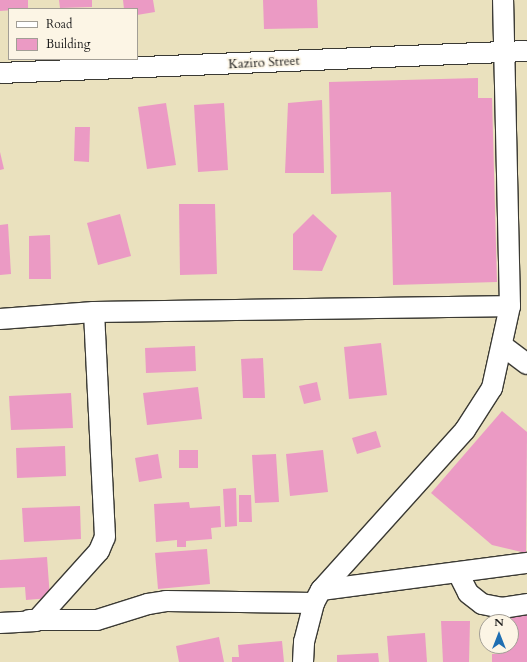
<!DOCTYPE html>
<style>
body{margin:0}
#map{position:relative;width:527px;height:662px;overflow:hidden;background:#eae1be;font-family:Cardo,serif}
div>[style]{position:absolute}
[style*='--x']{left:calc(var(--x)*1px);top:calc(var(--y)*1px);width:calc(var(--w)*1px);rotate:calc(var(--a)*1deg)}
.building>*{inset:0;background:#eb9ac4}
.roads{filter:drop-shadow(1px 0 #3b3a34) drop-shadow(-1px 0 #3b3a34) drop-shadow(0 1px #3b3a34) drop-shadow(0 -1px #3b3a34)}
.minor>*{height:20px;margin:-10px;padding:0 10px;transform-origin:10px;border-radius:10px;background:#fff}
span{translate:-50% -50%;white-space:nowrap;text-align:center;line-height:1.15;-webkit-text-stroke:3.5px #fcf5e5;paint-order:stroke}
.street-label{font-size:13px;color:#1c1c1c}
.legend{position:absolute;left:8px;top:8px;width:130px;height:52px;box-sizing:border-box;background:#fcf5e5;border:1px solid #a29e95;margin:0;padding:5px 7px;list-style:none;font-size:12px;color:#1c1c1c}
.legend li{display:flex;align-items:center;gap:8px;height:20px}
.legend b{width:20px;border:1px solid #a29e95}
.north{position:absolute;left:479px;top:614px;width:40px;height:40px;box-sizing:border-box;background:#fcf5e5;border:1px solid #a29e95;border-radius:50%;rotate:0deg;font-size:11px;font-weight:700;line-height:16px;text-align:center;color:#1c1c1c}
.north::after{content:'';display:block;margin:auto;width:14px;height:18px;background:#1f6fb2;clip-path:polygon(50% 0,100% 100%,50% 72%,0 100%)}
</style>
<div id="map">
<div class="building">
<div style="clip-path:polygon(0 0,28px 0,28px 9px,0 11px)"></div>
<div style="clip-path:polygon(59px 0,92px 0,92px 7px,60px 8px)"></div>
<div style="clip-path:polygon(123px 0,153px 0,155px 12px,137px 15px,137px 9px,124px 9px)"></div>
<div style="clip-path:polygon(263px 0,317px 0,318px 28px,264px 29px)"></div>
<div style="clip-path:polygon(478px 78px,478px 98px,492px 98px,497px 282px,393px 285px,391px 192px,331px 194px,329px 82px)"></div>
<div style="clip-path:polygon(322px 100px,324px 173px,285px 173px,288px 103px)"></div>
<div style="clip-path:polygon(166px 103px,176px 165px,147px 169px,138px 107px)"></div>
<div style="clip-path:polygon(224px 103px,228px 170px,198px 172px,194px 105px)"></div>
<div style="clip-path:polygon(75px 127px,90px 127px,89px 162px,74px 161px)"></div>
<div style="clip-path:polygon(0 152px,4px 169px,0 170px)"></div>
<div style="clip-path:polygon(179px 204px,215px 204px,217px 274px,180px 275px)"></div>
<div style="clip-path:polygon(120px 214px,131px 256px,98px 265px,87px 223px)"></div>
<div style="clip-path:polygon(313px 214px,337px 236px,322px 271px,293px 270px,293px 234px)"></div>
<div style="clip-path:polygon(8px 224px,11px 274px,0 275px,0 225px)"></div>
<div style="clip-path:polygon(50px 235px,51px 279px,29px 279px,29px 236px)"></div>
<div style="clip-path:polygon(381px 343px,387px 395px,349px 399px,344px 347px)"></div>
<div style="clip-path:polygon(195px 346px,196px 371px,146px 373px,145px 348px)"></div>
<div style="clip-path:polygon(263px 358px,265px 398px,243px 398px,241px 359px)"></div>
<div style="clip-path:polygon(317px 382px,321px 400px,304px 404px,299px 386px)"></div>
<div style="clip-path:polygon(198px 387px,202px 419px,147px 425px,143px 393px)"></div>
<div style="clip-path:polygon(71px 393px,73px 428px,11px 430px,9px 396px)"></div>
<div style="clip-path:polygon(502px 411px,527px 432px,526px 553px,492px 545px,431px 493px)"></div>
<div style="clip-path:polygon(376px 431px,381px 447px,357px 454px,352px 438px)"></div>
<div style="clip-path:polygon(65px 446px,66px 476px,17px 478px,16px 448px)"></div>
<div style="clip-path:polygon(179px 450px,198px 450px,198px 468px,179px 468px)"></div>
<div style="clip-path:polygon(323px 450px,328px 492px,290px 496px,286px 454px)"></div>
<div style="clip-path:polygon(158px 454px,162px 478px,139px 482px,135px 458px)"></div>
<div style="clip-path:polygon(276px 454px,279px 502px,255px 503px,252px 455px)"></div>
<div style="clip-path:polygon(236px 488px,237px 526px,225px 527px,223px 489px)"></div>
<div style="clip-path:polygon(239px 495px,251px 495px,252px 522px,239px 522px)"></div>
<div style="clip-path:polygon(189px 502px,190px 508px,220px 506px,221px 527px,211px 528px,212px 539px,186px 541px,186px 547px,177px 547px,177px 540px,156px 542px,154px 504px)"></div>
<div style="clip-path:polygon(80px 506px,81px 539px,24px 542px,22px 508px)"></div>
<div style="clip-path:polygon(207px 549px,210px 584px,158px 589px,155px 553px)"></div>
<div style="clip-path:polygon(47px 557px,50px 598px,26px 600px,25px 587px,0 588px,0 560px)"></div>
<div style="clip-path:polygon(501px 615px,527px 615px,527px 662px,492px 662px,492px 654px,501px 654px,501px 646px,511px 646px,511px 622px,501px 622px)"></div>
<div style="clip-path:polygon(441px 621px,470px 621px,469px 662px,443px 662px)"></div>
<div style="clip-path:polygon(425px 633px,427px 662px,389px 662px,387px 636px)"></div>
<div style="clip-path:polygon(219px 637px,224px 662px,179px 662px,176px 646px)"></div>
<div style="clip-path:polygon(282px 641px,284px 662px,232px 662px,232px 657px,239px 657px,238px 645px)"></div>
<div style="clip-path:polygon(378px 653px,379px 662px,337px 662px,337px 655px)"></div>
</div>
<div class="roads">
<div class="minor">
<div style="--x:0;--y:73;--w:527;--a:-2.39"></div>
<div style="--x:0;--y:319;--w:94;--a:-4.3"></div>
<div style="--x:94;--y:312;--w:416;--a:-0.8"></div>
<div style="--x:503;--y:346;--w:30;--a:37"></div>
<div style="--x:458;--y:573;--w:22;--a:63"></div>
<div style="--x:468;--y:593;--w:18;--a:38"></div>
<div style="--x:482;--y:604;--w:20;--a:11"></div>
<div style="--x:502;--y:608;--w:25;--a:-9"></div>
<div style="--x:321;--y:590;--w:208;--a:-7.5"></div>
<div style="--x:29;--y:620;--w:68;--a:0"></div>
<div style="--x:97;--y:620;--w:53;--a:-17.4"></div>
<div style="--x:148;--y:604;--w:18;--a:-9"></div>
<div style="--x:166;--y:601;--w:148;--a:0.8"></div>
<div style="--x:0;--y:623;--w:36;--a:-3"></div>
<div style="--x:36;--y:621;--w:94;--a:-48"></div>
<div style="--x:99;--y:551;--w:15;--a:-67"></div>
<div style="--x:105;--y:537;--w:225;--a:-92.8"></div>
<div style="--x:303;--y:662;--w:20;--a:-87"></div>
<div style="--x:304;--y:642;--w:40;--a:-75.6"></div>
<div style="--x:314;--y:603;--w:15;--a:-62"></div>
<div style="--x:321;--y:590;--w:215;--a:-48"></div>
<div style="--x:465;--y:430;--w:50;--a:-57.3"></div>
<div style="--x:492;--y:388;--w:84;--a:-77.6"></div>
<div style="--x:510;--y:306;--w:306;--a:-91.3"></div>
</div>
</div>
<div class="street-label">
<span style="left:264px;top:63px;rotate:-3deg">Kaziro Street</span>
</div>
<ul class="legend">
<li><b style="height:5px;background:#fff"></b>Road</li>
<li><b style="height:11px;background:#eb9ac4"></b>Building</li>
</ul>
<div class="north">N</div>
</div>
